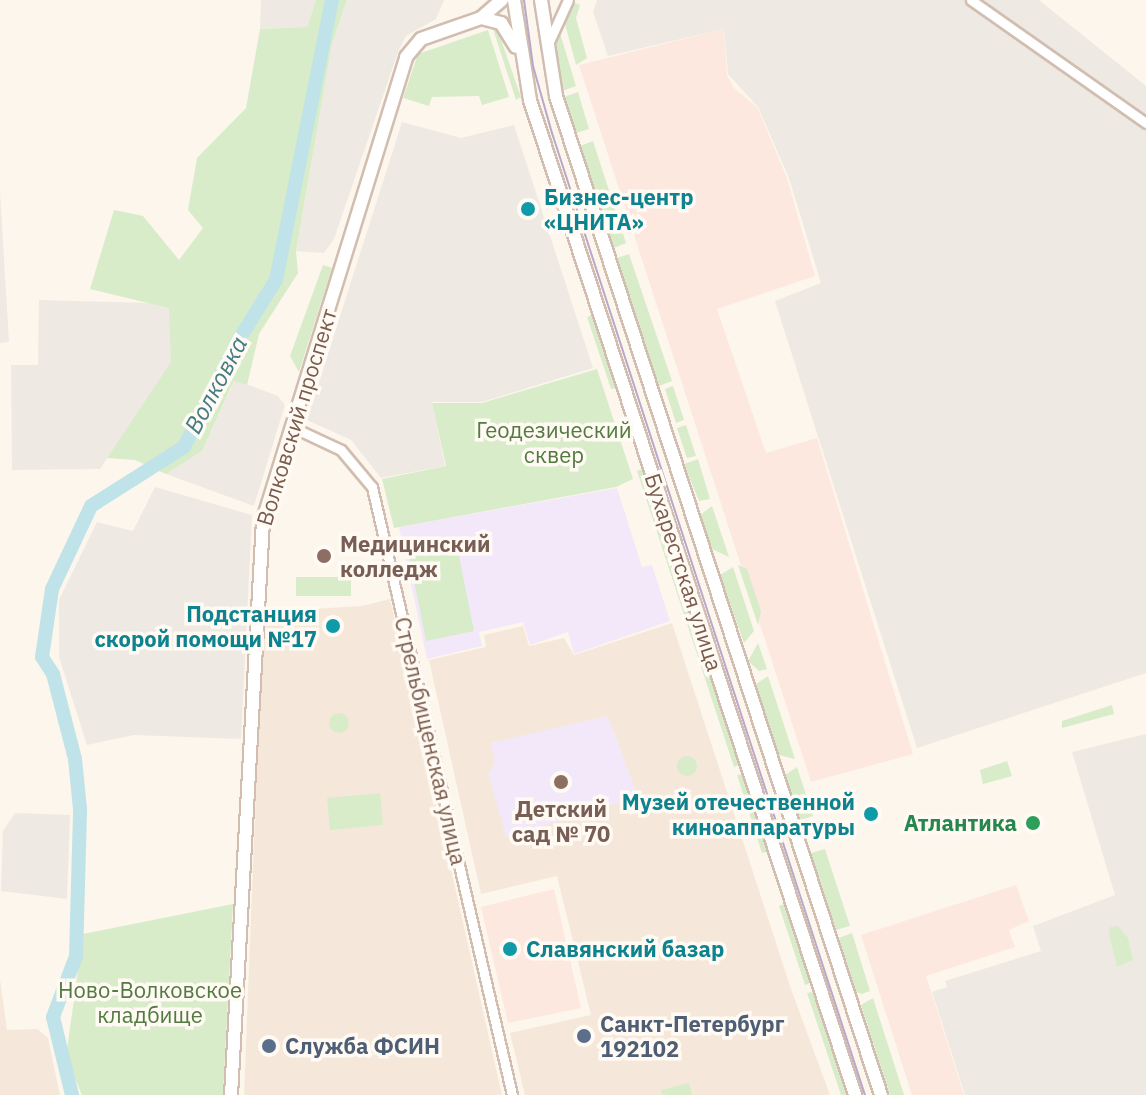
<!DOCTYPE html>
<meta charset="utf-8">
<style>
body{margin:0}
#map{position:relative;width:1146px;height:1095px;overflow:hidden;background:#fdf6ec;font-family:"IBM Plex Sans",sans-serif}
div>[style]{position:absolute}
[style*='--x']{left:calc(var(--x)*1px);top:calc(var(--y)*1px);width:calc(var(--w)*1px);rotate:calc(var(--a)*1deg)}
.residential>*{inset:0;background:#f5e8da}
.commercial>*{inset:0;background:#fde8e0}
.industrial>*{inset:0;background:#efe9e4}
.education>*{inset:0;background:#f3e8fa}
.green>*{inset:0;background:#d8ecc9}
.round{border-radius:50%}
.river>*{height:14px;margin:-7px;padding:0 7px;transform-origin:7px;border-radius:7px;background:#bfe3e8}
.roads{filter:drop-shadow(2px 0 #d1beb0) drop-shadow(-2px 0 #d1beb0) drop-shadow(0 2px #d1beb0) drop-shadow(0 -2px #d1beb0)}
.street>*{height:9px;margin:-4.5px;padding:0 4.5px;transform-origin:4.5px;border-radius:4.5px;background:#fff}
.secondary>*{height:12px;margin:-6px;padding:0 6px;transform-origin:6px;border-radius:6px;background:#fff}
.tram>*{height:2px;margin:-1px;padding:0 1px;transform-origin:1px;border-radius:1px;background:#b9a8c9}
.dots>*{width:22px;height:22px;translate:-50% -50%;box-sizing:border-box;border:4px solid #fffaf3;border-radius:50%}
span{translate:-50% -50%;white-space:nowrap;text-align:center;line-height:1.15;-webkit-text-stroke:7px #fffaf3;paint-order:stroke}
.culture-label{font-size:22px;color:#0d838f;font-weight:700}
.left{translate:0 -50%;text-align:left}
.right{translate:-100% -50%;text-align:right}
.street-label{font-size:22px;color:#7a5c4d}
.park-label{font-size:22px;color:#537a41}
.education-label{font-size:22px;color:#785e54;font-weight:700}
.leisure-label{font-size:22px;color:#27864d;font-weight:700}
.service-label{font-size:22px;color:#4e5e75;font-weight:700}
.water-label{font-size:24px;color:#437c86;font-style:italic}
</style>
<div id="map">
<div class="residential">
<div style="clip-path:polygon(390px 599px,502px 1095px,244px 1095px,263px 612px,362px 606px)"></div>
<div style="clip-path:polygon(672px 623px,791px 989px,830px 1095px,525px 1095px,510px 1033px,591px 1015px,557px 876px,481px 894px,429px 660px,486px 647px,484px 635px,523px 626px,529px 646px,564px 638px,574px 655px)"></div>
<div style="clip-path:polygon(0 979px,7px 1030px,37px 1029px,48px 1038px,60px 1095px,0 1095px)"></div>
</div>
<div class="commercial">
<div style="clip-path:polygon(724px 29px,727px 75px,734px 88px,757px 107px,787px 178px,815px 276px,717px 309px,766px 453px,817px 438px,913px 754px,811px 782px,579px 65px)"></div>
<div style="clip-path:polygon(1016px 885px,1029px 921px,1009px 930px,1015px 947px,926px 976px,964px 1095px,912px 1095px,861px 935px)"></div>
<div style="clip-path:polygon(554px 889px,581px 1008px,508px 1023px,481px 907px)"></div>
</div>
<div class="industrial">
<div style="clip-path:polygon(261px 0,316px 0,307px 27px,260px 29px)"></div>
<div style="clip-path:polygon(347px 0,444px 0,436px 19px,406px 36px,398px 52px,334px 239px,324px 253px,296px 251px,332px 44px)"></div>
<div style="clip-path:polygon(597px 0,1039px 0,1146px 86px,1146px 673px,917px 748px,775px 301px,821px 283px,789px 178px,758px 107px,728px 74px,724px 29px,608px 56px,593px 12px)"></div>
<div style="clip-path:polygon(402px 122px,461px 138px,514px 125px,593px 368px,482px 402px,432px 402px,445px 466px,381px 478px,351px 440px,307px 420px)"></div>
<div style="clip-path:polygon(0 191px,9px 342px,0 343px)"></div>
<div style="clip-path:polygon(39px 300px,189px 304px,171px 363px,100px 469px,12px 470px,11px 365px,38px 365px)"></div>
<div style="clip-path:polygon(235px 380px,278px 396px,285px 405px,254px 506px,166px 474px,202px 451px)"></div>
<div style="clip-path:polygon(155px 487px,252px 515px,241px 739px,134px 735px,87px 745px,59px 657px,59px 600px,97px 522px,133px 531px)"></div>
<div style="clip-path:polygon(1146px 734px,1146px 1095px,965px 1095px,932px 992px,947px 987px,945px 981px,1041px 951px,1033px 926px,1115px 895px,1072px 752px)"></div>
<div style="clip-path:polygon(15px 813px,70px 815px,67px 899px,1px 891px,3px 831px)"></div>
</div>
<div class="education">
<div style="clip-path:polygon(617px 488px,642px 567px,652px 565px,670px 621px,574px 654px,568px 632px,530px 645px,523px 622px,479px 632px,482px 646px,427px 659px,399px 527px)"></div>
<div style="clip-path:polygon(608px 716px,638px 797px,506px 837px,488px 773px,495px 763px,491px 743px)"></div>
</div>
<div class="green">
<div style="clip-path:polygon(316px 0,347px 0,332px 44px,296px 251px,298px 273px,259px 334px,247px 385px,234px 381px,202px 451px,166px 474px,135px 460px,107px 458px,171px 362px,169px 308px,90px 289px,114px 210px,143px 216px,179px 260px,203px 228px,188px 210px,197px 158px,246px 108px,260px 29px,307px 27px)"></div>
<div style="clip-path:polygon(575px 3px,580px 5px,576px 18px,587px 58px,576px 65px,565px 24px)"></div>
<div style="clip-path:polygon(497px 28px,521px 97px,516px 100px,493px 29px)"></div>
<div style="clip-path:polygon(488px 30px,509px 97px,482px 105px,479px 96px,432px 97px,429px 106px,403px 98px,418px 54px)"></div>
<div style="clip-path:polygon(559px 30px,576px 86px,562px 91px,555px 53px)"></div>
<div style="clip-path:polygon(578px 92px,589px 129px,576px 133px,564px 97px)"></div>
<div style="clip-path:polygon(593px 141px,626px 243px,614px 248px,580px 146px)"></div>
<div style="clip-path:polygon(629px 254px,672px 381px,659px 386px,617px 258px)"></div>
<div style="clip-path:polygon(323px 265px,332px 268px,299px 372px,290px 356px)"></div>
<div style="clip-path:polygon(592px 315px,616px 388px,611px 389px,587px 317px)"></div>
<div style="clip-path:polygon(597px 369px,633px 479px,616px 487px,394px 528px,382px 479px,446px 466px,432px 403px,482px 403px)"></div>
<div style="clip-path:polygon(673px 386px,684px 420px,676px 423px,665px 389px)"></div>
<div style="clip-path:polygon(686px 425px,696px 456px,687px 458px,677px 428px)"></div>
<div style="clip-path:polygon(698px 459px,710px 499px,699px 501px,684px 464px)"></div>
<div style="clip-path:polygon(643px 469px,739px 765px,734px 767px,637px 471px)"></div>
<div style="clip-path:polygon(712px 506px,729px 557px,712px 549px,700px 515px)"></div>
<div style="clip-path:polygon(456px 541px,474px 631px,426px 641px,408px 550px)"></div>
<div style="clip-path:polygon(738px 565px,747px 569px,761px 611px,758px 625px)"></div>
<div style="clip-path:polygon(733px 567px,754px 631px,744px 643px,720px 575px)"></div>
<div style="clip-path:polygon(296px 577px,351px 577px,351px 596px,296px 596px)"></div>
<div style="clip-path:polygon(758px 643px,767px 669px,759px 671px,748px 661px)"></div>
<div style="clip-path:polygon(768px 676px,795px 759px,779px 755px,756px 684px)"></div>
<div style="clip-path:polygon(1112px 705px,1114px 714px,1062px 728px,1062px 721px)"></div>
<div class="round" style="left:329px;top:713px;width:20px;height:20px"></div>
<div class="round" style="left:677px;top:756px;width:20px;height:20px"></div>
<div style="clip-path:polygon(1007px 761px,1012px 776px,983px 784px,980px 770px)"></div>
<div style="clip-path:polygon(797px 767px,813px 816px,800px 820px,785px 775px)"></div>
<div style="clip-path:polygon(742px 774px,767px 852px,762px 853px,737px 775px)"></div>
<div style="clip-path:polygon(380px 793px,383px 825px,330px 830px,327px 798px)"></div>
<div style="clip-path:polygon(825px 849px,850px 926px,836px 930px,811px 853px)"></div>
<div style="clip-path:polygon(233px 904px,223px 1095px,82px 1095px,66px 1057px,83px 934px)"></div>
<div style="clip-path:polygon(784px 904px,810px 983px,805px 985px,779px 906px)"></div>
<div style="clip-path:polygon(1118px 926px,1128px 938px,1133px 960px,1117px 967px,1109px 934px,1110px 927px)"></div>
<div style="clip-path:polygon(852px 933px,870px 991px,862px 994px,856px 992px,839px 938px)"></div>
<div style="clip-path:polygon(813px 992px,846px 1095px,841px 1095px,807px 993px)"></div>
<div style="clip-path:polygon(873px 998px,904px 1095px,890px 1095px,861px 1005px)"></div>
<div style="clip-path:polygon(689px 1083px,692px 1095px,662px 1095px,661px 1090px)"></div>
</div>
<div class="river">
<div style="--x:72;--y:1095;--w:80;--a:-103.7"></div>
<div style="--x:53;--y:1017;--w:65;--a:-69.3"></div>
<div style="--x:76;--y:956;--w:147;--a:-88.4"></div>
<div style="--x:80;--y:809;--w:50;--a:-95.7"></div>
<div style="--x:75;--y:759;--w:88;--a:-104.5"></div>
<div style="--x:53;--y:674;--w:20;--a:-123"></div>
<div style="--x:42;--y:657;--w:69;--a:-81.6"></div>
<div style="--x:52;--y:589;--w:92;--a:-64.8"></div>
<div style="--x:91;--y:506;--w:110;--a:-32.4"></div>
<div style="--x:184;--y:447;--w:119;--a:-63"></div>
<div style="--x:238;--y:341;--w:72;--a:-58.1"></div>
<div style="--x:276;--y:280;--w:286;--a:-78.7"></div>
</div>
<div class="roads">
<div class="street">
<div style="--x:971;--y:0;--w:214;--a:35.1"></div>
<div style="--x:548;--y:44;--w:48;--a:-65.6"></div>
<div style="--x:292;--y:427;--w:54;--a:25.1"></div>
<div style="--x:341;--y:450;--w:48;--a:50"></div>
<div style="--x:372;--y:487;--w:624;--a:77.03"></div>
</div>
<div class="secondary">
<div style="--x:514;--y:0;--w:101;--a:80.9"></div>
<div style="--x:530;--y:100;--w:1047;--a:71.91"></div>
<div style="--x:541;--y:0;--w:97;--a:81.1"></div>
<div style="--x:556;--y:96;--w:1051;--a:71.98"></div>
<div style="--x:481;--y:18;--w:21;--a:14"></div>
<div style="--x:501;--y:23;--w:28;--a:58"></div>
<div style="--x:231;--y:1095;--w:576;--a:-86.81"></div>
<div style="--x:263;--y:520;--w:485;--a:-72.8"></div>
<div style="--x:406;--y:57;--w:23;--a:-50"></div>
<div style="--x:421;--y:39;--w:64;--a:-19.3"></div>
<div style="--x:481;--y:18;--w:28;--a:-41"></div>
</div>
</div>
<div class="tram">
<div style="--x:524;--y:0;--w:67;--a:82.2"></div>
<div style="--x:533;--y:66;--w:70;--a:74.2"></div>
<div style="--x:552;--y:133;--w:1012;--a:71.98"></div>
</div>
<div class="dots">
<div style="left:528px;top:209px;background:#0f9aa8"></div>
<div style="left:324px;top:556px;background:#8d6e63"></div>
<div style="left:333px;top:626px;background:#0f9aa8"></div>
<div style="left:561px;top:782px;background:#8d6e63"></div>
<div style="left:871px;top:814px;background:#0f9aa8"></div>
<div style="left:1033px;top:823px;background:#2e9e5b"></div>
<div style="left:510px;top:949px;background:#0f9aa8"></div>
<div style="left:584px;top:1036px;background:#5c6f8a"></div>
<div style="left:269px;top:1046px;background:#5c6f8a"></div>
</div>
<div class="culture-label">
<span class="left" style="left:544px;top:209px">Бизнес-центр<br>«ЦНИТА»</span>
<span class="right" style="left:317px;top:626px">Подстанция<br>скорой помощи №17</span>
<span class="right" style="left:855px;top:814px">Музей отечественной<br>киноаппаратуры</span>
<span class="left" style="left:526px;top:949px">Славянский базар</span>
</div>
<div class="street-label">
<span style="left:296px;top:417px;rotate:-73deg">Волковский проспект</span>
<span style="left:684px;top:572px;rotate:72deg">Бухарестская улица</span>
<span style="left:431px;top:741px;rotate:77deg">Стрельбищенская улица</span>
</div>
<div class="park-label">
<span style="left:554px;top:442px">Геодезический<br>сквер</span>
<span style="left:150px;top:1002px">Ново-Волковское<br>кладбище</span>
</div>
<div class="education-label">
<span class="left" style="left:340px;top:556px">Медицинский<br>колледж</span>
<span style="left:561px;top:821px">Детский<br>сад № 70</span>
</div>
<div class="leisure-label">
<span class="right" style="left:1017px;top:823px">Атлантика</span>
</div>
<div class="service-label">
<span class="left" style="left:600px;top:1036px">Санкт-Петербург<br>192102</span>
<span class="left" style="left:285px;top:1046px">Служба ФСИН</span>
</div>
<div class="water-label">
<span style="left:216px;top:385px;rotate:-62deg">Волковка</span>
</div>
</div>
